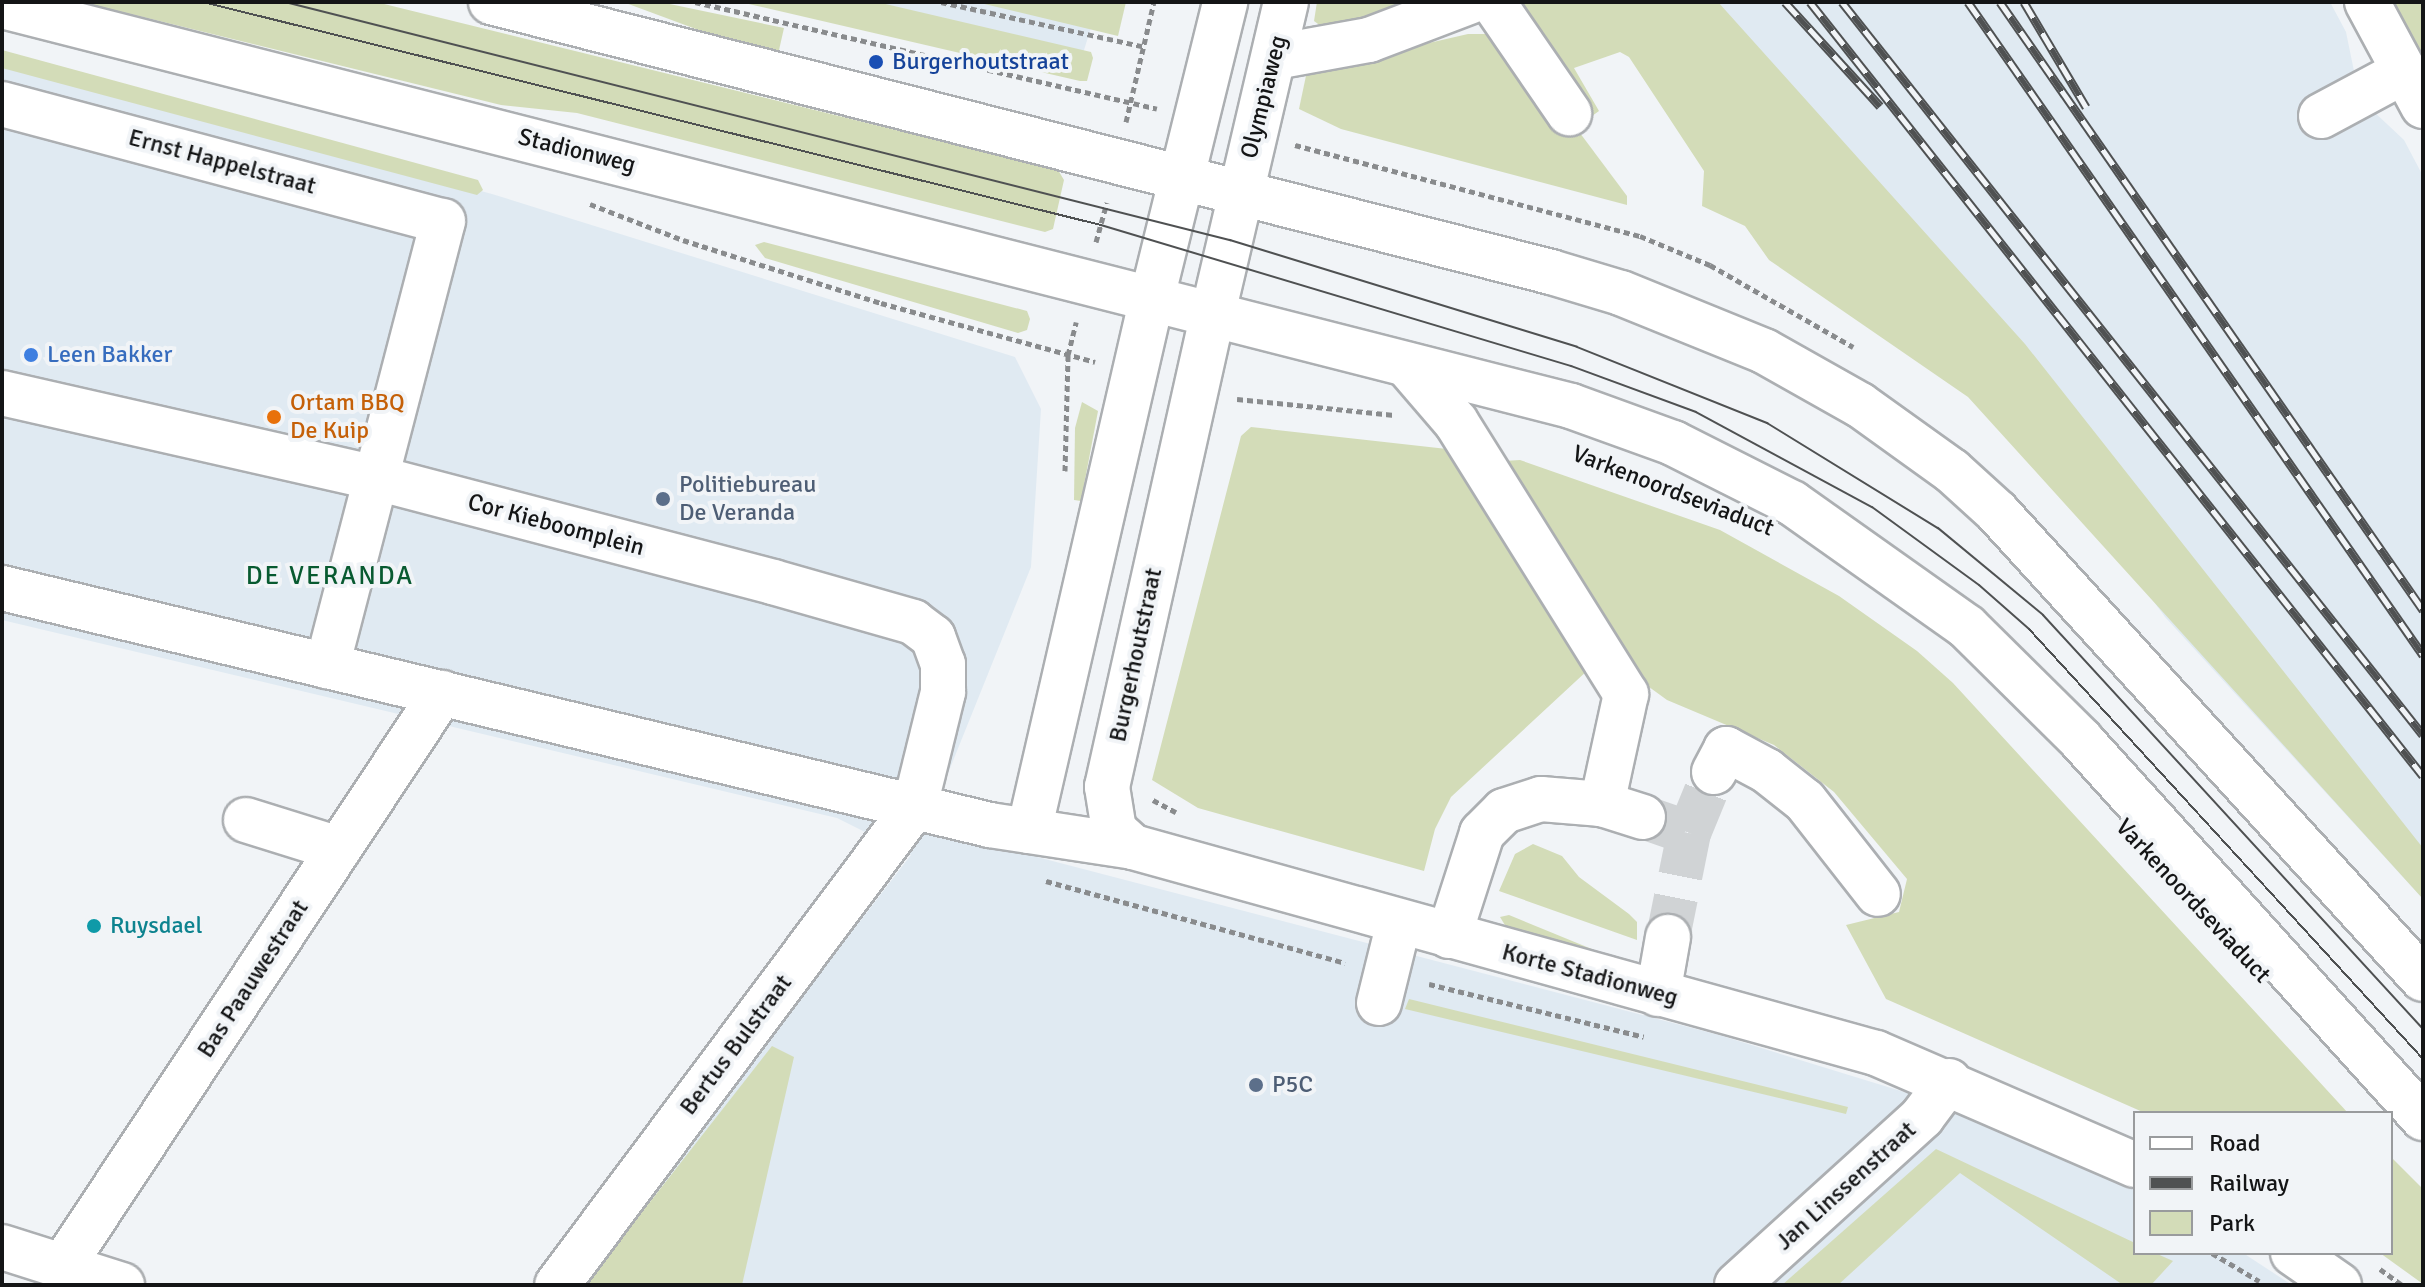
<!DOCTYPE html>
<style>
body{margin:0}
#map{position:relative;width:2425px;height:1287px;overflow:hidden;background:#f1f4f7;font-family:Signika,sans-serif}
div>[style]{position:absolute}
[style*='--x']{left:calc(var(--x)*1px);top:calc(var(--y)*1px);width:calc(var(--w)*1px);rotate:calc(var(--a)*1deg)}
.built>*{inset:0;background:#e0eaf2}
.green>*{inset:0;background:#d3dcb8}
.minor-tunnel>*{height:44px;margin-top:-22px;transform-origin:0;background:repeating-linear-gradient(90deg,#d0d3d5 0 44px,transparent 0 66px)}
.path>*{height:5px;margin-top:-2.5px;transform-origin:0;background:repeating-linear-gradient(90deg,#898b8d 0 6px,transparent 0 10px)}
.roads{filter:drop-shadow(2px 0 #acafb2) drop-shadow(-2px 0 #acafb2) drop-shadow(0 2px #acafb2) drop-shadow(0 -2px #acafb2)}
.minor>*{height:44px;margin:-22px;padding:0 22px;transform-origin:22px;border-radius:22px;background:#fff}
.major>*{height:44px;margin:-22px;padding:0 22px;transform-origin:22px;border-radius:22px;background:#fff}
.tram>*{height:2px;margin:-1px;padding:0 1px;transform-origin:1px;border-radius:1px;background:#4f5152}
.rail>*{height:9px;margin-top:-4.5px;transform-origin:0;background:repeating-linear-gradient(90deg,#f1f4f7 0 18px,#4f5152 0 36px);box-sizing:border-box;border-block:2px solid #4f5152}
.dots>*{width:22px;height:22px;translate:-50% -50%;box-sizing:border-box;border:4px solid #f1f4f7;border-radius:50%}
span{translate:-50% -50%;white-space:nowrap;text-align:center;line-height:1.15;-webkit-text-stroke:8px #f1f4f7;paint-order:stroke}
.transit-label{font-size:24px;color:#164399}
.left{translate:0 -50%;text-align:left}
.street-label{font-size:24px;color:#141516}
.shop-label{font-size:24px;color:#366cbe}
.food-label{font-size:24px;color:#c56008}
.service-label{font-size:24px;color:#4e5e75}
.culture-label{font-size:24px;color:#0d838f}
.neighbourhood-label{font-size:26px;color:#085a30;letter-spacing:2px}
.frame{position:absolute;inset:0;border:4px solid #141516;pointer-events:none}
.legend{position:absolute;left:2133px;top:1111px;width:260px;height:144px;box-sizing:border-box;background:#f1f4f7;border:2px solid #999b9d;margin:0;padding:10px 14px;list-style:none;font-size:24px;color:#141516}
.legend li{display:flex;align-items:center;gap:16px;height:40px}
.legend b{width:40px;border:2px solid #999b9d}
</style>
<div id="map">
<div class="built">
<div style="clip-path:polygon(790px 2px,1099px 2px,1079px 66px)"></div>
<div style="clip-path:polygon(1718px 2px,2330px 2px,2346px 32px,2355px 76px,2371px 109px,2404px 140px,2423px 176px,2423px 899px,2165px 617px)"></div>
<div style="clip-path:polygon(2px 61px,492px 194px,1015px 357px,1041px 409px,1031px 567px,926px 828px,1719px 1035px,1953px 1107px,2135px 1189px,2135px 1253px,2243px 1253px,2292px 1285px,588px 1285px,693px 1138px,911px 855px,837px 818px,2px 620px)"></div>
</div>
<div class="green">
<div style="clip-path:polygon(82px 2px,376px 2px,1058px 170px,1064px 180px,1053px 229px,1045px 232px,577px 113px,501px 105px)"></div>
<div style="clip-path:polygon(623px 2px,660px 2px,784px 28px,777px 59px)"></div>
<div style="clip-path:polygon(740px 2px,877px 2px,1091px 52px,1093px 58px,1087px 81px,1080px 81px)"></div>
<div style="clip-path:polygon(976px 2px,1126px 2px,1118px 36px)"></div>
<div style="clip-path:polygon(1317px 2px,1418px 2px,1329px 32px,1314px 21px)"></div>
<div style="clip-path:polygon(1511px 2px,1718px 2px,2025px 344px,2423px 848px,2423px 899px,1968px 397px,1769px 260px,1745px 226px,1702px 206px,1704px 171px,1629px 57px,1620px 52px,1574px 68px,1599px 111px,1592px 116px)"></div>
<div style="clip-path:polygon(2390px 2px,2423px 2px,2423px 62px)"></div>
<div style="clip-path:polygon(1468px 34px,1489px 34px,1574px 125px,1627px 196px,1627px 205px,1341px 129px,1299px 109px,1307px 71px)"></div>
<div style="clip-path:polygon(2px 50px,478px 180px,483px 190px,477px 195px,2px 68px)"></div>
<div style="clip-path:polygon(764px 242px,1027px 311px,1030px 319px,1027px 330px,1018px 333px,765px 258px,755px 245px)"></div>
<div style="clip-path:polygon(1082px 402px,1098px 411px,1081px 501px,1074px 500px,1075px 428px)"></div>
<div style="clip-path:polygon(1251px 427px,1447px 449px,1589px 669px,1451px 797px,1435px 829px,1424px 871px,1198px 808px,1152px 780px,1241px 436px)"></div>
<div style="clip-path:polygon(1520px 460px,1720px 530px,1839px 596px,1917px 651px,1953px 683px,2348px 1113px,2145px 1113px,1886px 999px,1846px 925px,1899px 912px,1907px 879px,1834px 792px,1774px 745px,1667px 700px,1645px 684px,1504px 461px)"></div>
<div style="clip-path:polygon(1533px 844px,1562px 856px,1579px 877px,1629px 914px,1637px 922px,1637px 940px,1499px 891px,1515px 854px)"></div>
<div style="clip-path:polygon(1509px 915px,1621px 961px,1508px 930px,1500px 917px)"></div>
<div style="clip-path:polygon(1409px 999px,1848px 1107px,1846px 1114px,1405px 1009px)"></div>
<div style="clip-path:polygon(772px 1046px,794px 1057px,742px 1285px,585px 1285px)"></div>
<div style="clip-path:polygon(1936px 1149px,2135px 1243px,2135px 1253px,2155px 1253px,2173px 1261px,2151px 1285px,2123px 1285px,1960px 1173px,1838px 1285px,1782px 1285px)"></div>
<div style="clip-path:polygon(2391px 1157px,2423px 1189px,2423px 1284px,2380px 1253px,2391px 1253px)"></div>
</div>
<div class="minor-tunnel">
<div style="--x:1643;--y:817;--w:49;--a:19.2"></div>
<div style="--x:1689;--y:833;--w:106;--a:101.4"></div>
<div style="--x:1689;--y:833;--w:66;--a:-67.7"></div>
</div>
<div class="path">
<div style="--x:695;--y:2;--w:474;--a:13"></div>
<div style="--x:941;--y:2;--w:209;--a:12.4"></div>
<div style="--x:1126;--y:122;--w:123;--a:-76.9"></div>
<div style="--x:1295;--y:145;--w:357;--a:14.8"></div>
<div style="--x:1640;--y:236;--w:76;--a:22.5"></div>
<div style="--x:1710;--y:265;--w:165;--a:29.8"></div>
<div style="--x:590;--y:204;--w:100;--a:21.2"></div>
<div style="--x:683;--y:240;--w:208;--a:17.7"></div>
<div style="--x:881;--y:303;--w:222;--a:15.4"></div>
<div style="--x:1096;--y:242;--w:41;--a:-74.6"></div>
<div style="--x:1237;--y:399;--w:158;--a:5.8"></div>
<div style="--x:1065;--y:471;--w:116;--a:-88.5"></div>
<div style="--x:1068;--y:355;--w:34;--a:-76"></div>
<div style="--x:1153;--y:800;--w:26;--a:28"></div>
<div style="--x:1046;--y:881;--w:310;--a:15.3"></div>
<div style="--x:1429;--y:984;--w:221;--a:13.8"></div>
<div style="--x:2212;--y:1253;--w:55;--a:30.8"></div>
<div style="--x:2380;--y:1269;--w:27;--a:36"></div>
</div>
<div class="roads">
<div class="minor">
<div style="--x:1493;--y:2;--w:135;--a:55.6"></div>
<div style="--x:1275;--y:57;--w:96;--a:-10.3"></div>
<div style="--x:1369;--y:40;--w:107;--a:-20.8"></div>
<div style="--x:2;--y:104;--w:456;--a:14.9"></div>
<div style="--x:443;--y:221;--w:460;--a:104.6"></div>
<div style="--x:2321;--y:116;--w:95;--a:-28.2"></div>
<div style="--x:1407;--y:365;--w:75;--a:49.3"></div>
<div style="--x:1456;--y:422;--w:321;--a:58"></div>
<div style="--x:1626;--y:694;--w:113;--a:102.3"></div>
<div style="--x:2;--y:393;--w:385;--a:12.8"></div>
<div style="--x:377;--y:478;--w:409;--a:14.7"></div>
<div style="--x:773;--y:582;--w:146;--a:15.9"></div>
<div style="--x:913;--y:622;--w:25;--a:37"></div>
<div style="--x:933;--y:637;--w:29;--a:70"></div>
<div style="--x:943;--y:664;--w:28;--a:90"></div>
<div style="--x:943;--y:692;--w:117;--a:103.8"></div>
<div style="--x:915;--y:806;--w:598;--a:126.77"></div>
<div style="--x:2;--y:588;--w:1016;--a:13.49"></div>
<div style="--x:990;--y:825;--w:145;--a:8.7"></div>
<div style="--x:1133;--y:847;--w:771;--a:15.5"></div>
<div style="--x:1876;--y:1053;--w:282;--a:23.4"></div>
<div style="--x:1714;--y:772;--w:26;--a:-62"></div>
<div style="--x:1726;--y:749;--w:47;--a:28.2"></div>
<div style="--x:1767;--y:771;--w:48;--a:38.3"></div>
<div style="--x:1805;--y:801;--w:118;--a:51.9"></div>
<div style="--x:246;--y:820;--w:97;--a:17.3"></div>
<div style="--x:1029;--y:831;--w:547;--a:-77.01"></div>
<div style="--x:1133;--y:847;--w:25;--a:-138"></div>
<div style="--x:1114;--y:830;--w:44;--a:-99.2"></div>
<div style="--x:1107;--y:787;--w:486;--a:-77.4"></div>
<div style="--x:1449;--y:936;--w:108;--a:-72.2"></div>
<div style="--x:1482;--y:833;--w:31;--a:-45"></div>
<div style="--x:1504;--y:811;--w:39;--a:-18"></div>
<div style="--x:1541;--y:799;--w:61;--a:4.7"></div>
<div style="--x:1602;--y:804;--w:43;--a:17.6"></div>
<div style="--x:1658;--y:994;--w:58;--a:-80"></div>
<div style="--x:1379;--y:1003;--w:83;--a:-76.1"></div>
<div style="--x:2;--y:1247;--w:126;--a:17.6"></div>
<div style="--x:2293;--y:1253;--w:56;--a:34.8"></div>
<div style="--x:64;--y:1264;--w:685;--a:-56.5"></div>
<div style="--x:1737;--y:1285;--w:250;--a:-42.2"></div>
<div style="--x:1922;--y:1117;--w:45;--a:-53.1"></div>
</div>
<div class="major">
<div style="--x:491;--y:2;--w:1094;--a:14.29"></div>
<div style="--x:1551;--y:272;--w:73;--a:16.7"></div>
<div style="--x:1621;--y:293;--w:154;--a:22.1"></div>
<div style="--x:1764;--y:351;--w:110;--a:29.4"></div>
<div style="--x:1860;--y:405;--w:113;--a:35.7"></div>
<div style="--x:1952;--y:471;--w:61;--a:42.3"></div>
<div style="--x:1997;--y:512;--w:632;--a:47.63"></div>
<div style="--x:2367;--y:2;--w:118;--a:61.7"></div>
<div style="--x:2;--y:6;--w:1619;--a:14.3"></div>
<div style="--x:1571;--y:406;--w:109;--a:19.9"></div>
<div style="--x:1673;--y:443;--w:133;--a:26.8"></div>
<div style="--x:1792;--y:503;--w:214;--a:35.3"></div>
<div style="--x:1967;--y:627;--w:161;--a:44.7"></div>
<div style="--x:2081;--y:740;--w:510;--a:47.86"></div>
<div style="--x:1152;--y:298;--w:305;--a:-76.1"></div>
<div style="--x:1213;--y:313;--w:319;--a:-76.8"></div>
</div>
</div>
<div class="tram">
<div style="--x:203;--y:2;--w:925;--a:13.95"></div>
<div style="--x:1101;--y:225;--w:491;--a:16.7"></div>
<div style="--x:1571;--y:366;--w:133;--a:20.2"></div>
<div style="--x:1696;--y:412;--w:200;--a:28.4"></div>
<div style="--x:1872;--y:507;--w:132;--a:36.1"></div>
<div style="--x:1979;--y:585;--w:67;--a:41.3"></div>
<div style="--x:2029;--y:629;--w:583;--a:47.5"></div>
<div style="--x:285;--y:2;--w:975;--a:14.14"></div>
<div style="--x:1230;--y:240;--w:363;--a:17.1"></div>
<div style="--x:1577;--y:347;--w:205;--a:21.8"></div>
<div style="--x:1767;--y:423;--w:201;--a:31.6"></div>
<div style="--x:1938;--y:528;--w:136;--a:39.6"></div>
<div style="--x:2043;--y:615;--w:562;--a:47.45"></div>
</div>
<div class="rail">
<div style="--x:1785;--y:2;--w:141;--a:47.6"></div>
<div style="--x:1810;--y:2;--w:987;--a:51.62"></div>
<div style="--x:1842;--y:2;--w:935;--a:51.6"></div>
<div style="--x:1968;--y:2;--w:796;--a:55.13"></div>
<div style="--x:2000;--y:2;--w:741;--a:55.17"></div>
<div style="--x:2024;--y:2;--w:122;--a:59.4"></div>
</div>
<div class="dots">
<div style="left:876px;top:62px;background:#1a4fb4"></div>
<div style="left:31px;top:355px;background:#3f7fe0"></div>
<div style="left:274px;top:417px;background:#e8710a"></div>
<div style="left:663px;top:499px;background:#5c6f8a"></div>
<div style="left:94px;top:926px;background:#0f9aa8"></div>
<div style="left:1256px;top:1085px;background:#5c6f8a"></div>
</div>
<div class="transit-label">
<span class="left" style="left:892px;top:62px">Burgerhoutstraat</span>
</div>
<div class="street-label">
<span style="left:1264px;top:97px;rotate:-76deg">Olympiaweg</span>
<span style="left:577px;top:151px;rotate:14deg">Stadionweg</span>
<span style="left:222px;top:162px;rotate:15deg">Ernst Happelstraat</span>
<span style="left:1673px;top:491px;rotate:21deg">Varkenoordseviaduct</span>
<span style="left:556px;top:525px;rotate:15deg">Cor Kieboomplein</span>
<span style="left:1136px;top:655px;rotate:-78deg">Burgerhoutstraat</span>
<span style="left:2193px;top:901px;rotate:47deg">Varkenoordseviaduct</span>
<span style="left:1590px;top:975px;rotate:15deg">Korte Stadionweg</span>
<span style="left:253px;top:979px;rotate:-57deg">Bas Paauwestraat</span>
<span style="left:736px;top:1045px;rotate:-53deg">Bertus Bulstraat</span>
<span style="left:1846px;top:1186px;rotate:-42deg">Jan Linssenstraat</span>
</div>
<div class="shop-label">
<span class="left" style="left:47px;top:355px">Leen Bakker</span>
</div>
<div class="food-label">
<span class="left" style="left:290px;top:417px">Ortam BBQ<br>De Kuip</span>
</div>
<div class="service-label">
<span class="left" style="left:679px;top:499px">Politiebureau<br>De Veranda</span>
<span class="left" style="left:1272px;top:1085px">P5C</span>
</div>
<div class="culture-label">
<span class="left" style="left:110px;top:926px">Ruysdael</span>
</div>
<div class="neighbourhood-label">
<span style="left:330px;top:577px">DE VERANDA</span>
</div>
<div class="frame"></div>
<ul class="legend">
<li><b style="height:10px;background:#fff"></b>Road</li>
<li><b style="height:10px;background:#4f5152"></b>Railway</li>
<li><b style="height:22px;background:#d3dcb8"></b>Park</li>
</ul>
</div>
